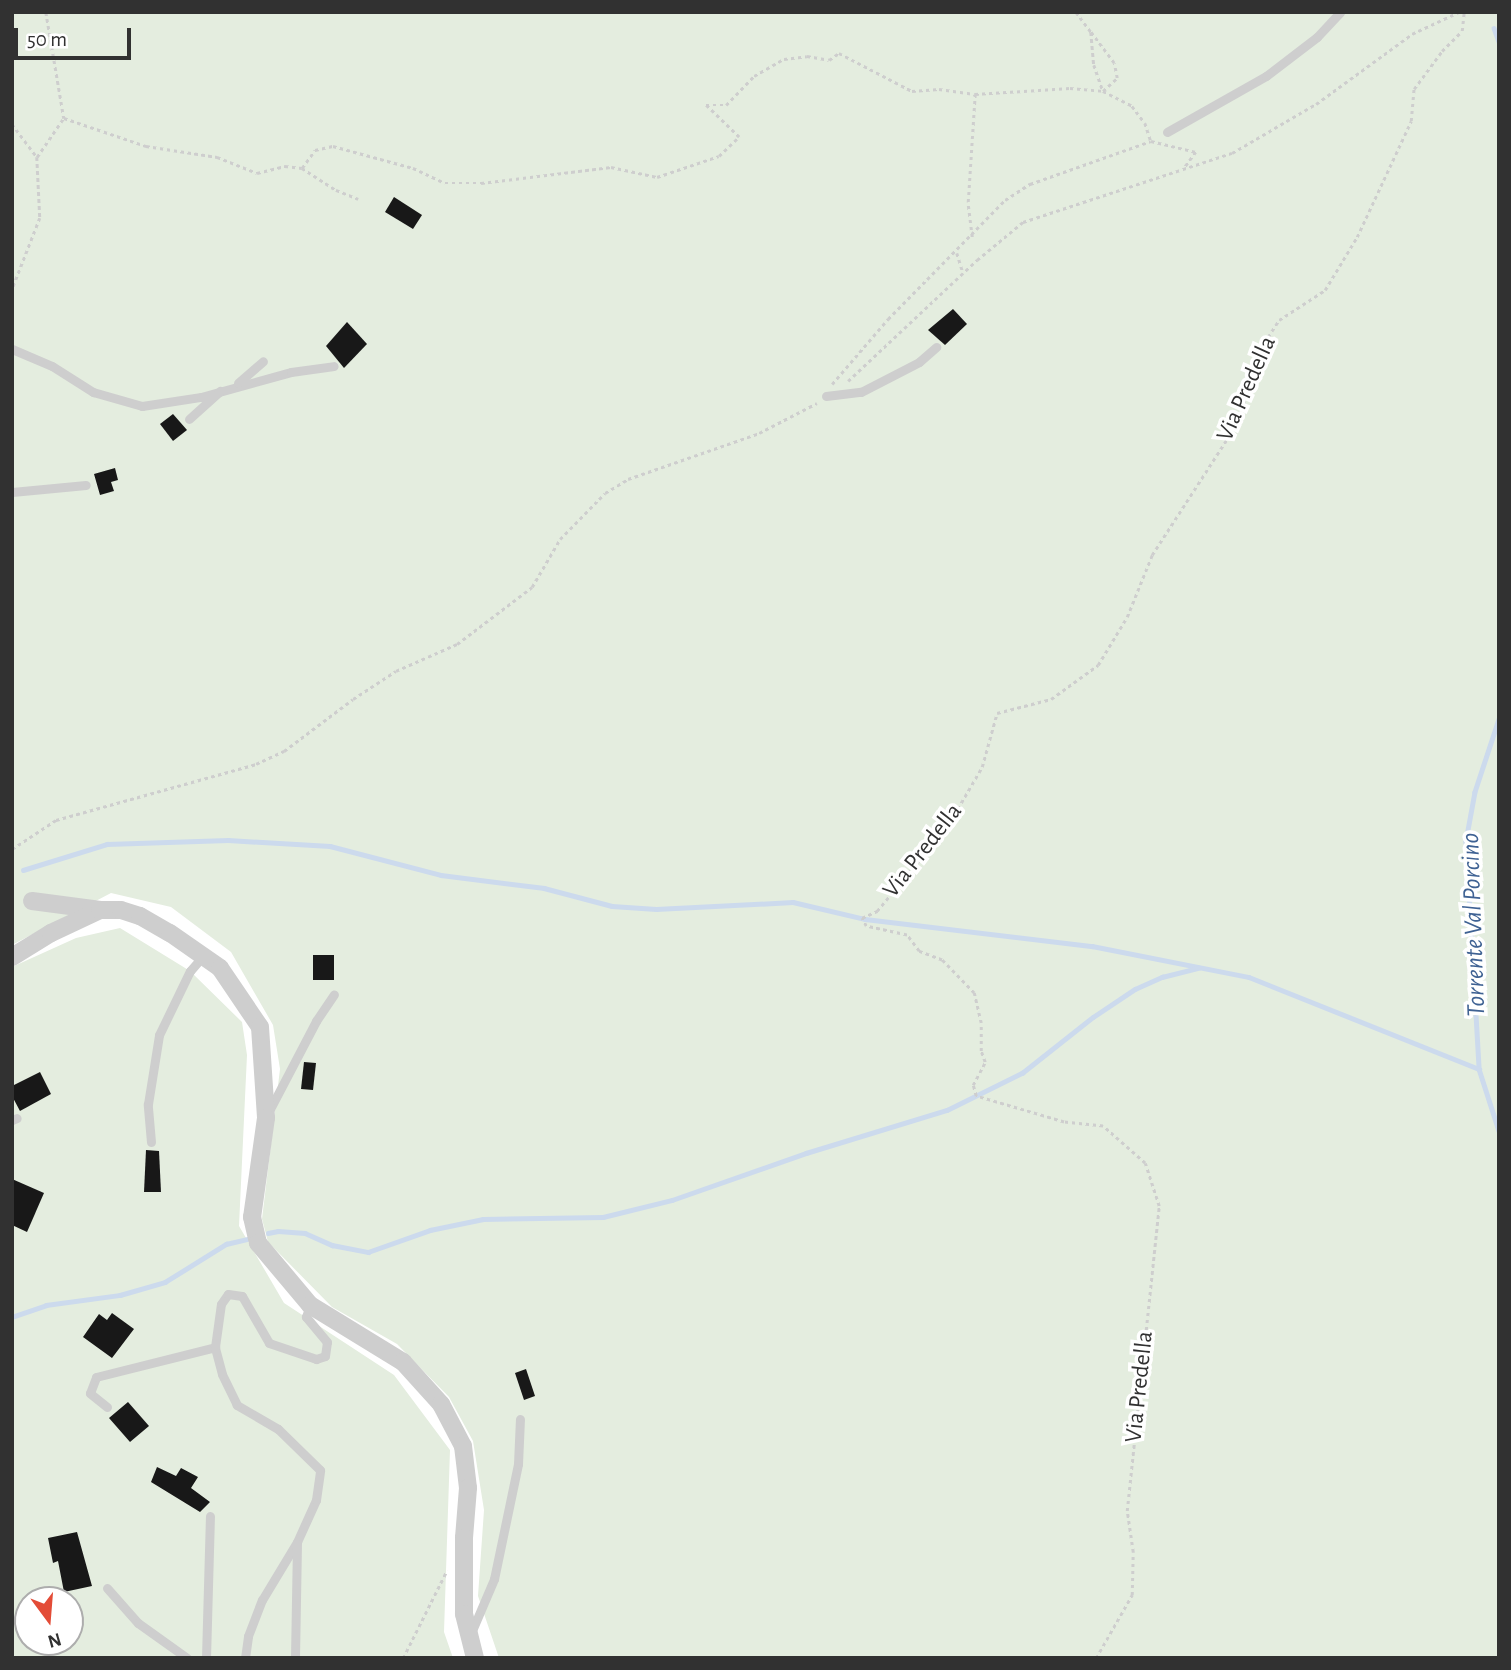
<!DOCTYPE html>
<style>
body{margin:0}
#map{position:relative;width:1511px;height:1670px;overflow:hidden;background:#fff;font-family:"Alegreya Sans",sans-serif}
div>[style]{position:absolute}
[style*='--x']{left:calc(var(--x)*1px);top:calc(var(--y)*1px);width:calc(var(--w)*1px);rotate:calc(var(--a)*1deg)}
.green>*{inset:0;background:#e4eddf}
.stream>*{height:4.5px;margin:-2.25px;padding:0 2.25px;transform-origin:2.25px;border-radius:2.25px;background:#ccdaed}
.building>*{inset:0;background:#181818}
.path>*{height:2.5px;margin-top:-1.25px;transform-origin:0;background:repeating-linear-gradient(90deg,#cecece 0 3.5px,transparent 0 7px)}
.lane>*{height:9px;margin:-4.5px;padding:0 4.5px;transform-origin:4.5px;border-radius:4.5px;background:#cecece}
.street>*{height:18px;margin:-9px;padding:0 9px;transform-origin:9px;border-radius:9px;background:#cecece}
span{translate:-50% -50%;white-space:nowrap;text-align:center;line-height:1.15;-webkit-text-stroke:7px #fff;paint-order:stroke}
.street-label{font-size:24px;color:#313131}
.water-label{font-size:26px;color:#3f6293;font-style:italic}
.frame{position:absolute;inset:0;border:14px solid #313131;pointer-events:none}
.north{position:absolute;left:14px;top:1586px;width:70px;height:70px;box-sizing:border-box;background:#fff;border:2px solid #adadad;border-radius:50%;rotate:164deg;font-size:19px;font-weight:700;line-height:28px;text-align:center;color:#313131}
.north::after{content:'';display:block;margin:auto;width:24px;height:32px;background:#e34c37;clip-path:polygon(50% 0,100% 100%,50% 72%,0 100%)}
.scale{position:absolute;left:14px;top:28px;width:117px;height:32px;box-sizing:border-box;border:4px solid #313131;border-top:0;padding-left:9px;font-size:21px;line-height:24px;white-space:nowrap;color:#313131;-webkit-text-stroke:5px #fff;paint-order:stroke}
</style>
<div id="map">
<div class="green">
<div style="clip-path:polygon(12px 12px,1499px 12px,1499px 1658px,499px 1658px,478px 1596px,484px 1510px,473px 1441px,449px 1397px,397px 1344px,332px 1307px,268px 1242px,262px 1219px,280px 1069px,273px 1025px,231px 952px,171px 907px,111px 893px,12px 945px)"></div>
<div style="clip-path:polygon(evenodd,120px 928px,190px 971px,242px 1022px,247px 1055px,239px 1226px,284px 1303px,394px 1375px,450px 1450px,444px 1632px,453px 1658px,12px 1658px,12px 967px,76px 938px,120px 928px,28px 1600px,70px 1600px,70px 1642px,28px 1642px,28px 1600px)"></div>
</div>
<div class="stream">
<div style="--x:1494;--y:28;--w:15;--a:70"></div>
<div style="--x:1499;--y:719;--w:77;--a:108.2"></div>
<div style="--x:1475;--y:792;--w:50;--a:100.4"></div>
<div style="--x:1466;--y:841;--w:228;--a:86.7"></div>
<div style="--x:1479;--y:1069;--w:65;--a:72.1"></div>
<div style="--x:23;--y:870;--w:88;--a:-17.2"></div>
<div style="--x:107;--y:844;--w:121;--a:-1.9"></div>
<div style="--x:228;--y:840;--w:102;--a:3.4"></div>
<div style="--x:330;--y:846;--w:115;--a:14.6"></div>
<div style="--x:441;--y:875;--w:104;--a:7.2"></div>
<div style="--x:544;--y:888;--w:70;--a:14.8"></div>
<div style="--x:612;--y:906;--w:44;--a:3.9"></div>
<div style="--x:656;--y:909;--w:137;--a:-2.9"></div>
<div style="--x:793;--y:902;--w:74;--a:13.3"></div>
<div style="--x:865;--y:919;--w:229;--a:6.8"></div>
<div style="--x:1092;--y:946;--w:160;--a:11.2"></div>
<div style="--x:1249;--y:977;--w:248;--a:21.8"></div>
<div style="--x:268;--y:1233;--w:10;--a:-11"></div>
<div style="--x:278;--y:1231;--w:27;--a:4"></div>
<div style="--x:305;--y:1233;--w:30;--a:24"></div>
<div style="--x:332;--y:1245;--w:37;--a:11"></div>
<div style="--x:368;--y:1252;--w:66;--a:-19.5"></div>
<div style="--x:430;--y:1230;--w:54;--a:-11.7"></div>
<div style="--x:483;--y:1219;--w:120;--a:-1"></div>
<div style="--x:603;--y:1217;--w:71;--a:-13.8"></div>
<div style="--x:672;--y:1200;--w:142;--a:-19.3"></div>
<div style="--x:806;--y:1153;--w:147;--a:-17"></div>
<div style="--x:947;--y:1110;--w:84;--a:-26.3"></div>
<div style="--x:1022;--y:1073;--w:90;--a:-38.3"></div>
<div style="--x:1093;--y:1017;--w:50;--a:-33.7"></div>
<div style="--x:1135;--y:989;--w:30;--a:-24"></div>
<div style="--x:1162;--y:977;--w:38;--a:-14"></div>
<div style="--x:12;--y:1317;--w:36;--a:-19"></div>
<div style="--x:46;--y:1305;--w:75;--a:-7.7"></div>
<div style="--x:120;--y:1295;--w:47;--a:-16.1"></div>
<div style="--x:165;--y:1282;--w:72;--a:-31.9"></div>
<div style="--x:226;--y:1244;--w:22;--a:-13"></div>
</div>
<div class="building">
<div style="clip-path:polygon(394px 197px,422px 215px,413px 229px,385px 212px)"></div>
<div style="clip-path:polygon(953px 309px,967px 324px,945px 345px,928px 330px)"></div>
<div style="clip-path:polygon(347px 322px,367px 344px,344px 368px,326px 346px)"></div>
<div style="clip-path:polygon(173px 414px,187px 430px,173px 441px,160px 424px)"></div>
<div style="clip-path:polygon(115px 468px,118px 480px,111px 482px,114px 491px,100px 495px,94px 474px)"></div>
<div style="clip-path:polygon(313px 955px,334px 955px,334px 980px,313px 980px)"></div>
<div style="clip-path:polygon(304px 1062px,316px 1063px,313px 1090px,301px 1089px)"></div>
<div style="clip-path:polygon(40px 1072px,51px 1094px,20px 1111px,12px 1096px,12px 1086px)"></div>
<div style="clip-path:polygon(146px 1150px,159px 1151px,161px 1192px,144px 1192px)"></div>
<div style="clip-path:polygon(12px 1179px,44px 1193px,27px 1232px,12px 1225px)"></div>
<div style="clip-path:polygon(112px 1313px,134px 1329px,112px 1358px,83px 1337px,99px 1314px,107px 1320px)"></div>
<div style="clip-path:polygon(526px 1369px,535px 1396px,524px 1400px,515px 1373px)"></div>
<div style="clip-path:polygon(128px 1402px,149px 1426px,130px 1442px,109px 1418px)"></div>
<div style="clip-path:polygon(157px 1467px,176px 1476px,181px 1468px,198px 1477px,191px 1488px,210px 1502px,200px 1512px,151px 1482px)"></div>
<div style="clip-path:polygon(77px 1532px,92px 1586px,64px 1592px,58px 1561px,53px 1563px,48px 1538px)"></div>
</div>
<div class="path">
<div style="--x:46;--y:12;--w:108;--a:80.4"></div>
<div style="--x:64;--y:118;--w:87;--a:18.9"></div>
<div style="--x:146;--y:146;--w:72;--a:8.8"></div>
<div style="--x:217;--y:157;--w:43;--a:21.8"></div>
<div style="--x:257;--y:173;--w:29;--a:-14"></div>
<div style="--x:285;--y:166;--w:17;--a:7"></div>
<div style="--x:302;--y:168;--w:22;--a:-54"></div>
<div style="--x:315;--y:150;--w:18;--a:-13"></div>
<div style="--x:333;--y:146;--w:83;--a:15.4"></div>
<div style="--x:413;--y:168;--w:35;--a:25"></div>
<div style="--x:445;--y:183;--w:36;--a:0"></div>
<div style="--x:481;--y:183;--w:131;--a:-7"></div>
<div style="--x:611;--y:167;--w:47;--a:12.3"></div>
<div style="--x:657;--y:177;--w:65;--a:-18.7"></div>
<div style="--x:719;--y:156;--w:28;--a:-44"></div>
<div style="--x:739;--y:137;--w:46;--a:-135.9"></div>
<div style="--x:706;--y:105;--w:20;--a:0"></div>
<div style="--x:726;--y:105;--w:40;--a:-46"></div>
<div style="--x:754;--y:76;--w:34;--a:-30"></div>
<div style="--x:784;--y:59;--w:23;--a:-7"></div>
<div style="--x:807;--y:56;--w:22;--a:10"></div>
<div style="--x:829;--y:60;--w:12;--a:-35"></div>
<div style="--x:839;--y:53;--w:82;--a:27.5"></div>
<div style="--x:912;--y:91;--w:27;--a:-4"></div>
<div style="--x:939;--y:89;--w:36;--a:8"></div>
<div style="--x:975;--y:94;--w:95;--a:-3.6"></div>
<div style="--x:1070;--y:88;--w:33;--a:5"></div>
<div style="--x:1103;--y:91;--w:33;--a:27"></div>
<div style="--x:1132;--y:106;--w:21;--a:53"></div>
<div style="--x:1145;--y:123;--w:19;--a:72"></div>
<div style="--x:1076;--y:12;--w:25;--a:53"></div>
<div style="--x:1091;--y:32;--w:33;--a:85"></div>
<div style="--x:1094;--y:65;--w:28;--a:71"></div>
<div style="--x:1103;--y:91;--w:19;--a:-43"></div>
<div style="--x:1117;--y:78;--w:15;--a:-101"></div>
<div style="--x:1114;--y:63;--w:39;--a:-127"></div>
<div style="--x:12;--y:124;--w:41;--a:52.9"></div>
<div style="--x:37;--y:157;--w:61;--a:87.2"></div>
<div style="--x:40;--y:218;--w:77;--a:111.3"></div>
<div style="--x:37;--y:157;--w:46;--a:-55.6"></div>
<div style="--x:302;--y:168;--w:40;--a:32.9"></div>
<div style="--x:336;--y:190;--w:24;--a:22"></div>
<div style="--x:972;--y:237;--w:35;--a:-97"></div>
<div style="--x:968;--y:202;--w:108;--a:-86.3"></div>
<div style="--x:957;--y:253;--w:21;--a:73"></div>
<div style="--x:848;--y:381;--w:177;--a:-43.2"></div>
<div style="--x:977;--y:260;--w:60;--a:-39.6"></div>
<div style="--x:1023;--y:222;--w:220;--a:-18.3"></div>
<div style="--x:1232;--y:153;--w:97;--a:-30.3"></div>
<div style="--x:1316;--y:104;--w:119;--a:-36.1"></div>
<div style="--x:1412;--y:34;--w:52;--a:-25.1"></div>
<div style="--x:832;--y:384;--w:86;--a:-49.3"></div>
<div style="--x:888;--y:319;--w:167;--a:-45.5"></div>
<div style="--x:1005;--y:200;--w:30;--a:-33"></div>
<div style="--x:1030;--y:184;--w:128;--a:-19.6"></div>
<div style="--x:1151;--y:141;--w:46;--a:13.7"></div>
<div style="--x:1196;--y:152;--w:19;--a:126"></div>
<div style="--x:12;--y:849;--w:53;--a:-33.4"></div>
<div style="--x:56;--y:820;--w:208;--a:-15.6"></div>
<div style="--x:256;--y:764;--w:31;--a:-25"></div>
<div style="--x:284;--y:751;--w:86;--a:-37"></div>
<div style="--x:353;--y:699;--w:51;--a:-33.1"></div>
<div style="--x:396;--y:671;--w:67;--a:-23.9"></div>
<div style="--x:457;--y:644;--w:94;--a:-37.2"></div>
<div style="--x:532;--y:587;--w:56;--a:-59.7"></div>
<div style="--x:560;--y:539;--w:64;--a:-45.6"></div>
<div style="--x:605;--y:493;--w:27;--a:-31"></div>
<div style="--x:628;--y:479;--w:139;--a:-19.3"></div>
<div style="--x:759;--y:433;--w:65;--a:-27.3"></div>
<div style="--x:403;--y:1658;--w:98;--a:-63.4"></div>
<div style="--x:1096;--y:1658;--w:73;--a:-60.3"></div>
<div style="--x:1132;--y:1595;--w:43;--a:-88.7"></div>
<div style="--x:1133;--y:1552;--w:41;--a:-98.3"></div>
<div style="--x:1127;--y:1511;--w:307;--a:-84"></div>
<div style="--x:1159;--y:1206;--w:45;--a:-108"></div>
<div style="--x:1145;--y:1163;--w:56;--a:-138.6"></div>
<div style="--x:1103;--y:1126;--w:39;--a:-174"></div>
<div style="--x:1064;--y:1122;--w:92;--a:-163.5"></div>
<div style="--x:976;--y:1096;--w:11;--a:-105"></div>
<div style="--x:973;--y:1085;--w:26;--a:-62"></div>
<div style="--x:985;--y:1062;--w:12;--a:-110"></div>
<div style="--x:981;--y:1051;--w:28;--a:-90"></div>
<div style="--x:981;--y:1023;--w:31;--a:-103"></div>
<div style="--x:974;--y:993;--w:46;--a:-134.1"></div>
<div style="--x:942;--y:960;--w:25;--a:-159"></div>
<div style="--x:919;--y:951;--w:20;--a:-127"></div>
<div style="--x:907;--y:935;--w:42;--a:-167.6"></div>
<div style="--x:866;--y:926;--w:9;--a:-117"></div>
<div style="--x:862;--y:918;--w:17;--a:-25"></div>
<div style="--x:877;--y:911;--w:109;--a:-50.2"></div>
<div style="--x:947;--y:827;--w:69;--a:-59.7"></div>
<div style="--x:982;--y:767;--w:56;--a:-74.5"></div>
<div style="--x:997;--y:713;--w:56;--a:-14.5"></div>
<div style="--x:1051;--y:699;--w:58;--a:-35.9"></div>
<div style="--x:1098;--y:665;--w:56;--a:-58.9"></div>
<div style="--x:1127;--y:617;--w:67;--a:-68"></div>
<div style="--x:1152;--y:555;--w:142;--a:-57.1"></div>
<div style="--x:1229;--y:436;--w:71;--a:-66"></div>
<div style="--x:1258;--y:371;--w:29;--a:-78"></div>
<div style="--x:1264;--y:343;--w:27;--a:-57"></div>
<div style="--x:1279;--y:320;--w:55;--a:-33.1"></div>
<div style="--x:1325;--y:290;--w:62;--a:-58.9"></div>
<div style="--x:1357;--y:237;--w:128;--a:-65"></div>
<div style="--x:1411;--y:121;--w:32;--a:-85"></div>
<div style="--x:1414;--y:89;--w:47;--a:-53.6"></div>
<div style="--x:1442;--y:51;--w:28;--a:-45"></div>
<div style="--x:1462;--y:31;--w:19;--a:-84"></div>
</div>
<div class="lane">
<div style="--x:1167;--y:132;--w:114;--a:-29.5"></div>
<div style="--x:1266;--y:76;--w:64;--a:-37.4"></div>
<div style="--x:1317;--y:37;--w:34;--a:-47"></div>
<div style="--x:12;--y:349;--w:43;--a:23"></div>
<div style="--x:52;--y:366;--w:49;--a:32.4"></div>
<div style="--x:93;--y:392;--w:51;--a:15.9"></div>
<div style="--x:142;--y:406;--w:60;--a:-8.7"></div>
<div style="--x:201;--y:397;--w:93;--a:-15.5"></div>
<div style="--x:291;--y:372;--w:43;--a:-7.9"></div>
<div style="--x:238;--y:383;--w:33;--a:-41"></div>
<div style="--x:826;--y:396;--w:35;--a:-7"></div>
<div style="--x:861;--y:392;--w:65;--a:-27.3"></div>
<div style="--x:919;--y:362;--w:23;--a:-41"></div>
<div style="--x:189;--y:419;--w:42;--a:-42.1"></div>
<div style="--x:12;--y:492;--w:74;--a:-5.4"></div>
<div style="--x:269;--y:1111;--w:102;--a:-62.4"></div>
<div style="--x:316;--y:1021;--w:32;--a:-56"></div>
<div style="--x:12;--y:1120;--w:5;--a:-22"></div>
<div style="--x:151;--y:1142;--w:38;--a:-95"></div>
<div style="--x:148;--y:1104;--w:70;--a:-80.9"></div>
<div style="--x:159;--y:1035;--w:71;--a:-64.2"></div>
<div style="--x:190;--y:971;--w:20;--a:-49"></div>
<div style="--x:107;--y:1407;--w:22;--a:-141"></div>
<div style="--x:90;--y:1393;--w:17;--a:-69"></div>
<div style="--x:96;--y:1377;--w:123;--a:-14.1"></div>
<div style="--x:107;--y:1588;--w:47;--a:48.5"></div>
<div style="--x:138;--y:1623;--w:60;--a:35.5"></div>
<div style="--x:471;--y:1633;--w:59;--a:-66.9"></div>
<div style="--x:494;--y:1579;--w:117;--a:-78.2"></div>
<div style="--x:518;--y:1464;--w:45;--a:-87.5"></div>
<div style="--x:206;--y:1658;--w:142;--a:-88.4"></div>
<div style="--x:245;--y:1658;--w:22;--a:-82"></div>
<div style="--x:248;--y:1636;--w:39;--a:-69"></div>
<div style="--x:262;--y:1600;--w:68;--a:-58.9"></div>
<div style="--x:297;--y:1542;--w:46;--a:-65.7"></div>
<div style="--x:316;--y:1500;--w:30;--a:-82"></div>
<div style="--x:320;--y:1470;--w:59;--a:-135.7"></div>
<div style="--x:278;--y:1429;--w:48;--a:-149.7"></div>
<div style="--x:237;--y:1405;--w:34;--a:-116"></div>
<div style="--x:222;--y:1374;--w:28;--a:-105"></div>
<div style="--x:215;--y:1347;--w:43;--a:-82.1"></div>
<div style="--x:221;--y:1304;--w:12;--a:-55"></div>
<div style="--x:228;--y:1294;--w:14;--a:8"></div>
<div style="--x:242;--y:1296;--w:54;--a:60.1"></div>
<div style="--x:269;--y:1343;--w:50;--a:18.8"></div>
<div style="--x:316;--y:1359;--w:9;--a:-18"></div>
<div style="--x:325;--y:1356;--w:14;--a:-82"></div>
<div style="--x:327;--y:1342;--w:33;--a:-130"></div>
<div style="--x:306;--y:1317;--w:13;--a:-72"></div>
<div style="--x:295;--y:1658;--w:114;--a:-89"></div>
</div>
<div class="street">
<div style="--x:32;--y:901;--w:69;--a:7.5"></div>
<div style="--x:12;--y:957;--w:46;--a:-31.6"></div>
<div style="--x:51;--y:933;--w:54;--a:-25.1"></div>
<div style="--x:100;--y:910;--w:21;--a:0"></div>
<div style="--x:121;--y:910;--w:20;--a:18"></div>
<div style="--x:140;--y:916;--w:34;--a:30"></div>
<div style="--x:170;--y:933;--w:61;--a:35"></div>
<div style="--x:220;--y:968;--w:71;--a:55.9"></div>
<div style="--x:260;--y:1027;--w:91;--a:86.2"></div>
<div style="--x:266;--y:1118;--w:100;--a:98"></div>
<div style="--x:252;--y:1217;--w:27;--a:77"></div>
<div style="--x:258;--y:1243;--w:81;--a:50"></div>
<div style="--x:310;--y:1305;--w:109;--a:31.5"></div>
<div style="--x:403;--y:1362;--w:57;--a:47.9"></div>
<div style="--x:441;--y:1404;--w:47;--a:62.4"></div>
<div style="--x:463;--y:1446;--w:42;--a:83.2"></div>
<div style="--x:468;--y:1488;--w:50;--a:94.6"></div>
<div style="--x:464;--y:1538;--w:76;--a:90"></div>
<div style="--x:464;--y:1614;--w:45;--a:76"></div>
</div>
<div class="street-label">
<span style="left:1247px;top:389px;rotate:-66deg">Via Predella</span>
<span style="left:923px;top:851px;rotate:-52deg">Via Predella</span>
<span style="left:1140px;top:1387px;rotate:-84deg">Via Predella</span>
</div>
<div class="water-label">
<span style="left:1474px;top:925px;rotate:-92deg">Torrente Val Porcino</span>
</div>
<div class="frame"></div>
<div class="north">N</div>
<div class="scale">50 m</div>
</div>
